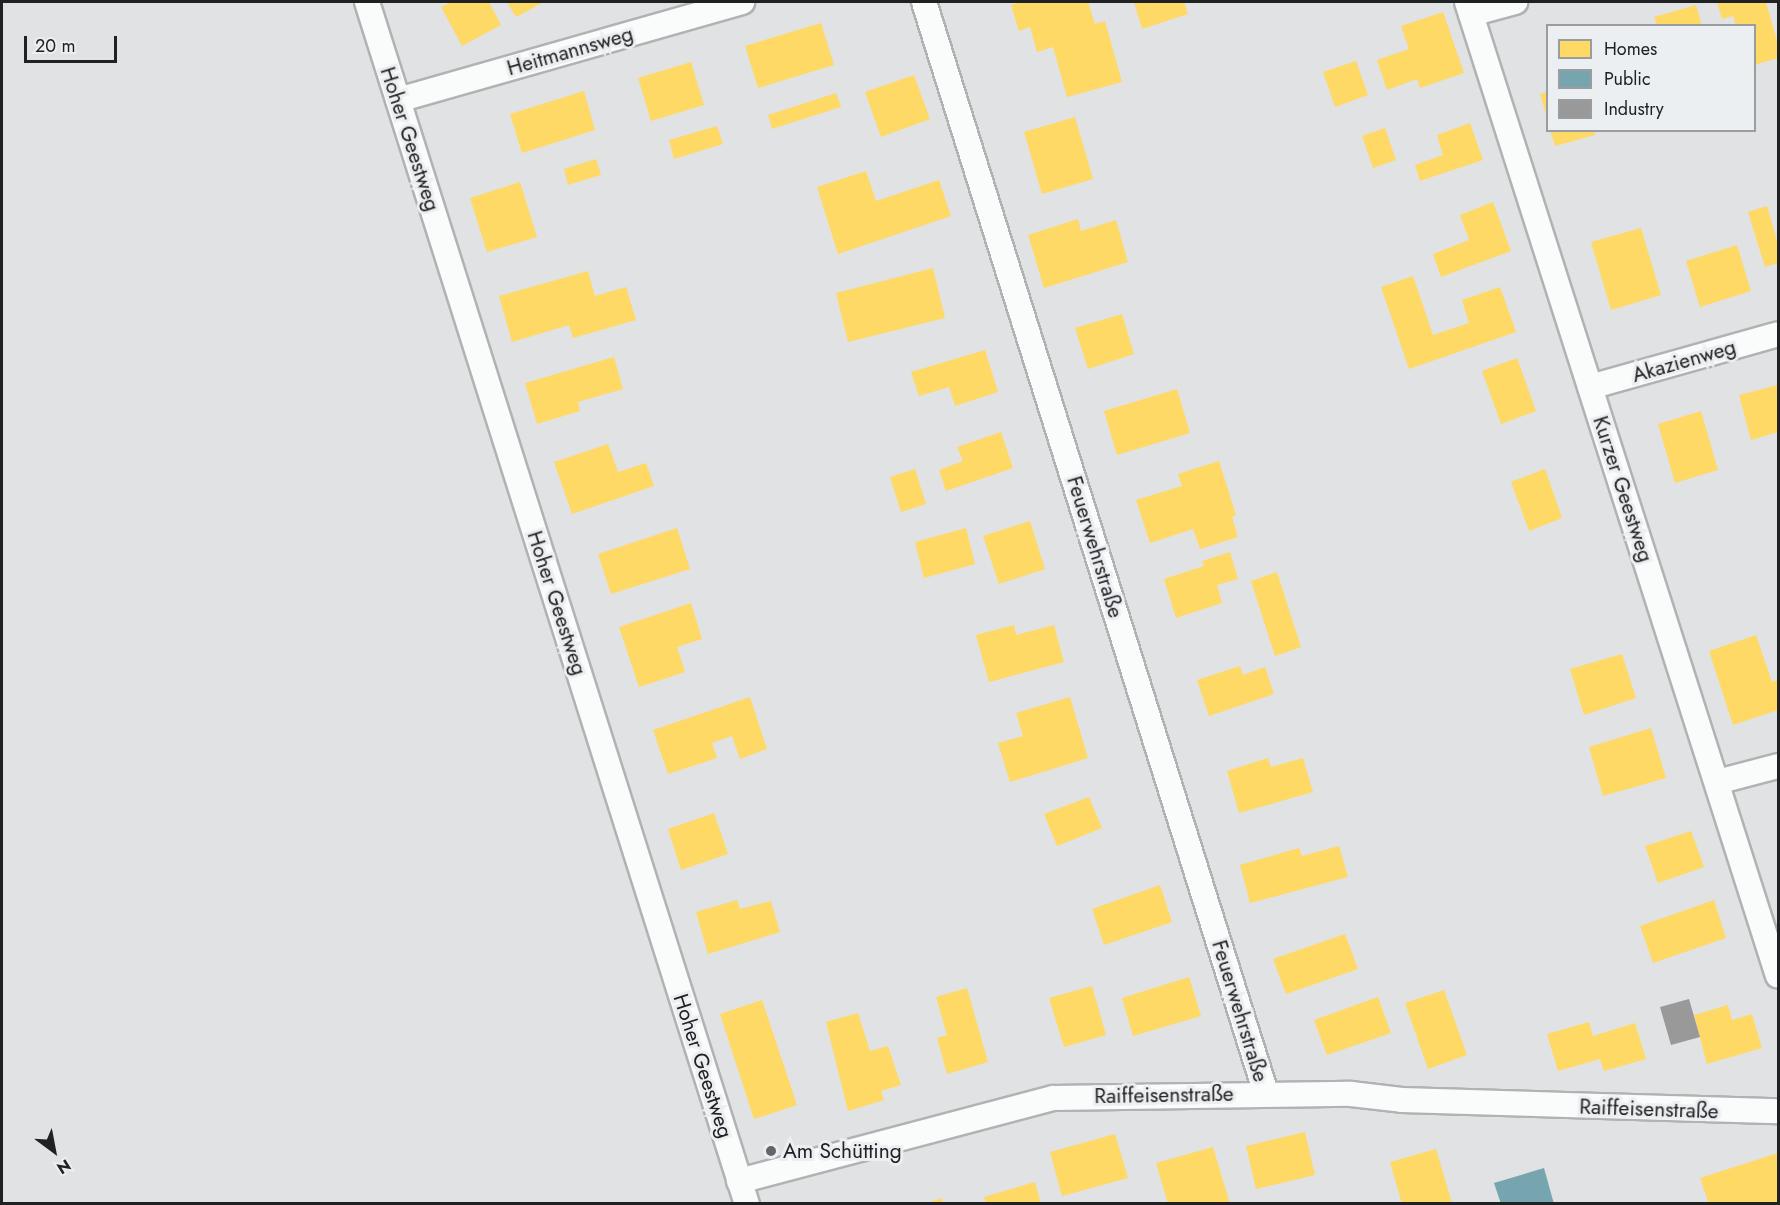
<!DOCTYPE html>
<meta charset="utf-8">
<style>
body{margin:0}
#map{position:relative;width:1780px;height:1205px;overflow:hidden;background:#e0e2e3;font-family:Jost,sans-serif}
div>[style]{position:absolute}
[style*='--x']{left:calc(var(--x)*1px);top:calc(var(--y)*1px);width:calc(var(--w)*1px);rotate:calc(var(--a)*1deg)}
.homes>*{inset:0;background:#ffd966}
.public>*{inset:0;background:#76a5af}
.industry>*{inset:0;background:#999}
.roads{filter:drop-shadow(2px 0 #b1b2b3) drop-shadow(-2px 0 #b1b2b3) drop-shadow(0 2px #b1b2b3) drop-shadow(0 -2px #b1b2b3)}
.street>*{height:24px;margin:-12px;padding:0 12px;transform-origin:12px;border-radius:12px;background:#fafbfb}
.dots>*{width:16px;height:16px;translate:-50% -50%;box-sizing:border-box;border:3px solid #eceff2;border-radius:50%}
span{translate:-50% -50%;white-space:nowrap;text-align:center;line-height:1.15;-webkit-text-stroke:6px #eceff2;paint-order:stroke}
.street-label{font-size:21px;color:#202122}
.poi-label{font-size:21px;color:#202122}
.left{translate:0 -50%;text-align:left}
.frame{position:absolute;inset:0;border:3px solid #202122;pointer-events:none}
.legend{position:absolute;left:1546px;top:24px;width:210px;height:108px;box-sizing:border-box;background:#eceff2;border:2px solid #9a9d9f;margin:0;padding:8px 10px;list-style:none;font-size:18px;color:#202122}
.legend li{display:flex;align-items:center;gap:12px;height:30px}
.legend b{width:30px;border:2px solid #9a9d9f}
.north{position:absolute;left:24px;top:1121px;width:60px;height:60px;-webkit-text-stroke:4px #eceff2;paint-order:stroke;rotate:148deg;font-size:16px;font-weight:700;line-height:24px;text-align:center;color:#202122}
.north::after{content:'';display:block;margin:auto;width:21px;height:27px;background:#202122;clip-path:polygon(50% 0,100% 100%,50% 72%,0 100%)}
.scale{position:absolute;left:24px;top:36px;width:93px;height:27px;box-sizing:border-box;border:3px solid #202122;border-top:0;padding-left:8px;font-size:18px;line-height:21px;white-space:nowrap;color:#202122;-webkit-text-stroke:4px #eceff2;paint-order:stroke}
</style>
<div id="map">
<div class="homes">
<div style="clip-path:polygon(452px 2px,489px 2px,501px 25px,462px 46px,441px 7px)"></div>
<div style="clip-path:polygon(507px 2px,544px 2px,516px 17px)"></div>
<div style="clip-path:polygon(1019px 2px,1088px 2px,1095px 24px,1105px 21px,1122px 82px,1067px 97px,1053px 47px,1037px 52px,1030px 27px,1019px 31px,1011px 5px)"></div>
<div style="clip-path:polygon(1134px 2px,1184px 2px,1188px 14px,1142px 29px)"></div>
<div style="clip-path:polygon(1717px 2px,1766px 2px,1778px 44px,1778px 58px,1754px 65px,1754px 26px,1736px 26px,1733px 16px,1722px 19px)"></div>
<div style="clip-path:polygon(1696px 5px,1702px 26px,1657px 26px,1654px 17px)"></div>
<div style="clip-path:polygon(1443px 12px,1464px 73px,1420px 88px,1417px 79px,1387px 90px,1377px 60px,1409px 49px,1401px 26px)"></div>
<div style="clip-path:polygon(821px 23px,834px 65px,758px 88px,745px 46px)"></div>
<div style="clip-path:polygon(1356px 61px,1368px 95px,1335px 107px,1323px 72px)"></div>
<div style="clip-path:polygon(691px 62px,704px 105px,651px 121px,638px 78px)"></div>
<div style="clip-path:polygon(914px 75px,930px 119px,881px 137px,865px 92px)"></div>
<div style="clip-path:polygon(584px 91px,595px 130px,522px 153px,510px 114px)"></div>
<div style="clip-path:polygon(1548px 92px,1548px 117px,1547px 117px,1540px 94px)"></div>
<div style="clip-path:polygon(836px 93px,841px 107px,772px 129px,768px 115px)"></div>
<div style="clip-path:polygon(1075px 117px,1093px 179px,1042px 194px,1024px 132px)"></div>
<div style="clip-path:polygon(1470px 123px,1483px 160px,1420px 181px,1415px 165px,1443px 155px,1437px 135px)"></div>
<div style="clip-path:polygon(717px 126px,723px 144px,674px 159px,669px 140px)"></div>
<div style="clip-path:polygon(1385px 128px,1396px 160px,1373px 168px,1362px 136px)"></div>
<div style="clip-path:polygon(1550px 130px,1594px 130px,1595px 135px,1555px 146px)"></div>
<div style="clip-path:polygon(596px 159px,601px 175px,568px 185px,564px 169px)"></div>
<div style="clip-path:polygon(866px 171px,876px 201px,939px 180px,951px 216px,838px 254px,817px 187px)"></div>
<div style="clip-path:polygon(520px 182px,537px 237px,487px 252px,470px 198px)"></div>
<div style="clip-path:polygon(1493px 202px,1511px 251px,1441px 277px,1433px 254px,1469px 240px,1460px 215px)"></div>
<div style="clip-path:polygon(1767px 206px,1778px 244px,1778px 263px,1765px 267px,1748px 212px)"></div>
<div style="clip-path:polygon(1078px 219px,1081px 231px,1116px 220px,1128px 262px,1044px 288px,1028px 235px)"></div>
<div style="clip-path:polygon(1641px 228px,1661px 295px,1611px 310px,1591px 242px)"></div>
<div style="clip-path:polygon(1737px 245px,1751px 291px,1700px 307px,1686px 261px)"></div>
<div style="clip-path:polygon(933px 268px,945px 318px,848px 342px,836px 293px)"></div>
<div style="clip-path:polygon(588px 271px,595px 296px,626px 287px,636px 320px,573px 338px,569px 325px,512px 342px,499px 296px)"></div>
<div style="clip-path:polygon(1413px 276px,1433px 335px,1469px 323px,1462px 300px,1500px 287px,1516px 332px,1409px 369px,1381px 287px)"></div>
<div style="clip-path:polygon(1122px 314px,1134px 354px,1088px 369px,1075px 328px)"></div>
<div style="clip-path:polygon(985px 350px,998px 392px,955px 406px,949px 387px,919px 396px,911px 372px)"></div>
<div style="clip-path:polygon(614px 357px,623px 389px,578px 402px,580px 411px,537px 424px,525px 383px)"></div>
<div style="clip-path:polygon(1517px 358px,1536px 411px,1501px 424px,1482px 371px)"></div>
<div style="clip-path:polygon(1778px 385px,1778px 432px,1751px 440px,1739px 395px)"></div>
<div style="clip-path:polygon(1177px 389px,1190px 433px,1117px 455px,1104px 411px)"></div>
<div style="clip-path:polygon(1701px 411px,1718px 470px,1675px 483px,1658px 424px)"></div>
<div style="clip-path:polygon(1001px 432px,1013px 468px,946px 491px,939px 470px,963px 461px,957px 447px)"></div>
<div style="clip-path:polygon(608px 444px,618px 472px,646px 463px,654px 486px,572px 514px,554px 462px)"></div>
<div style="clip-path:polygon(1219px 461px,1236px 515px,1232px 517px,1238px 537px,1200px 549px,1193px 529px,1150px 543px,1136px 500px,1182px 486px,1178px 474px)"></div>
<div style="clip-path:polygon(915px 469px,926px 504px,901px 512px,890px 477px)"></div>
<div style="clip-path:polygon(1545px 469px,1562px 518px,1529px 531px,1511px 482px)"></div>
<div style="clip-path:polygon(1030px 521px,1045px 569px,999px 584px,983px 536px)"></div>
<div style="clip-path:polygon(677px 528px,690px 569px,611px 594px,598px 554px)"></div>
<div style="clip-path:polygon(966px 528px,975px 564px,924px 578px,915px 542px)"></div>
<div style="clip-path:polygon(1230px 552px,1238px 579px,1217px 585px,1222px 603px,1176px 618px,1164px 579px,1204px 566px,1202px 561px)"></div>
<div style="clip-path:polygon(1277px 572px,1301px 647px,1275px 656px,1251px 581px)"></div>
<div style="clip-path:polygon(691px 603px,702px 639px,677px 647px,685px 672px,639px 687px,619px 627px)"></div>
<div style="clip-path:polygon(1014px 625px,1016px 635px,1054px 625px,1064px 662px,989px 682px,976px 635px)"></div>
<div style="clip-path:polygon(1756px 635px,1772px 682px,1778px 680px,1778px 710px,1733px 725px,1709px 651px)"></div>
<div style="clip-path:polygon(1622px 654px,1636px 698px,1584px 715px,1570px 669px)"></div>
<div style="clip-path:polygon(1240px 666px,1243px 675px,1265px 667px,1274px 694px,1209px 716px,1197px 680px)"></div>
<div style="clip-path:polygon(750px 697px,767px 749px,740px 759px,732px 736px,712px 743px,717px 758px,668px 774px,653px 730px)"></div>
<div style="clip-path:polygon(1070px 697px,1088px 758px,1010px 782px,998px 743px,1023px 736px,1016px 713px)"></div>
<div style="clip-path:polygon(1651px 728px,1666px 778px,1603px 796px,1589px 747px)"></div>
<div style="clip-path:polygon(1268px 758px,1271px 767px,1303px 758px,1313px 792px,1239px 813px,1227px 771px)"></div>
<div style="clip-path:polygon(1089px 797px,1102px 828px,1057px 846px,1044px 814px)"></div>
<div style="clip-path:polygon(714px 813px,728px 854px,681px 870px,668px 829px)"></div>
<div style="clip-path:polygon(1691px 831px,1704px 867px,1658px 883px,1645px 846px)"></div>
<div style="clip-path:polygon(1339px 846px,1348px 877px,1250px 903px,1240px 865px,1299px 848px,1302px 856px)"></div>
<div style="clip-path:polygon(1160px 885px,1172px 922px,1104px 945px,1092px 909px)"></div>
<div style="clip-path:polygon(737px 900px,740px 909px,771px 901px,780px 932px,708px 954px,696px 912px)"></div>
<div style="clip-path:polygon(1714px 900px,1726px 938px,1653px 963px,1640px 926px)"></div>
<div style="clip-path:polygon(1345px 934px,1358px 969px,1286px 994px,1273px 959px)"></div>
<div style="clip-path:polygon(1189px 977px,1201px 1016px,1133px 1036px,1122px 998px)"></div>
<div style="clip-path:polygon(1092px 986px,1106px 1035px,1064px 1047px,1049px 998px)"></div>
<div style="clip-path:polygon(967px 988px,988px 1062px,947px 1074px,937px 1038px,947px 1035px,936px 997px)"></div>
<div style="clip-path:polygon(1444px 990px,1467px 1055px,1428px 1069px,1405px 1003px)"></div>
<div style="clip-path:polygon(1378px 997px,1391px 1033px,1327px 1055px,1314px 1020px)"></div>
<div style="clip-path:polygon(762px 1000px,797px 1105px,754px 1119px,720px 1014px)"></div>
<div style="clip-path:polygon(1728px 1005px,1732px 1020px,1752px 1014px,1762px 1048px,1707px 1064px,1694px 1015px)"></div>
<div style="clip-path:polygon(858px 1013px,870px 1051px,888px 1046px,901px 1085px,881px 1091px,884px 1100px,848px 1111px,826px 1022px)"></div>
<div style="clip-path:polygon(1589px 1022px,1593px 1036px,1635px 1023px,1646px 1059px,1604px 1071px,1600px 1059px,1558px 1071px,1547px 1034px)"></div>
<div style="clip-path:polygon(1305px 1132px,1315px 1175px,1256px 1189px,1246px 1146px)"></div>
<div style="clip-path:polygon(1115px 1134px,1128px 1178px,1062px 1196px,1050px 1152px)"></div>
<div style="clip-path:polygon(1213px 1147px,1230px 1204px,1168px 1204px,1156px 1163px)"></div>
<div style="clip-path:polygon(1436px 1149px,1452px 1203px,1402px 1204px,1390px 1162px)"></div>
<div style="clip-path:polygon(1778px 1153px,1778px 1204px,1709px 1204px,1700px 1178px)"></div>
<div style="clip-path:polygon(1035px 1182px,1041px 1204px,986px 1204px,984px 1197px)"></div>
<div style="clip-path:polygon(942px 1198px,943px 1204px,927px 1204px,927px 1203px)"></div>
</div>
<div class="public">
<div style="clip-path:polygon(1544px 1168px,1554px 1204px,1501px 1204px,1494px 1183px)"></div>
</div>
<div class="industry">
<div style="clip-path:polygon(1689px 999px,1700px 1037px,1671px 1045px,1660px 1007px)"></div>
</div>
<div class="roads">
<div class="street">
<div style="--x:367;--y:2;--w:1261;--a:72.46"></div>
<div style="--x:924;--y:2;--w:1143;--a:72.6"></div>
<div style="--x:1467;--y:2;--w:1022;--a:72.29"></div>
<div style="--x:1471;--y:14;--w:46;--a:-15.3"></div>
<div style="--x:398;--y:100;--w:358;--a:-15.9"></div>
<div style="--x:1590;--y:387;--w:195;--a:-15.7"></div>
<div style="--x:1717;--y:782;--w:63;--a:-14.7"></div>
<div style="--x:739;--y:1181;--w:325;--a:-14.8"></div>
<div style="--x:1053;--y:1098;--w:298;--a:-0.8"></div>
<div style="--x:1351;--y:1094;--w:51;--a:6.7"></div>
<div style="--x:1402;--y:1100;--w:376;--a:1.7"></div>
</div>
</div>
<div class="dots">
<div style="left:771px;top:1151px;background:#636566"></div>
</div>
<div class="street-label">
<span style="left:570px;top:51px;rotate:-16deg">Heitmannsweg</span>
<span style="left:410px;top:139px;rotate:72deg">Hoher Geestweg</span>
<span style="left:1684px;top:361px;rotate:-16deg">Akazienweg</span>
<span style="left:1623px;top:489px;rotate:72deg">Kurzer Geestweg</span>
<span style="left:1095px;top:547px;rotate:73deg">Feuerwehrstraße</span>
<span style="left:557px;top:603px;rotate:72deg">Hoher Geestweg</span>
<span style="left:1240px;top:1011px;rotate:73deg">Feuerwehrstraße</span>
<span style="left:703px;top:1066px;rotate:72deg">Hoher Geestweg</span>
<span style="left:1164px;top:1095px;rotate:-1deg">Raiffeisenstraße</span>
<span style="left:1649px;top:1109px;rotate:2deg">Raiffeisenstraße</span>
</div>
<div class="poi-label">
<span class="left" style="left:783px;top:1151px">Am Schütting</span>
</div>
<div class="frame"></div>
<ul class="legend">
<li><b style="height:16px;background:#ffd966"></b>Homes</li>
<li><b style="height:16px;background:#76a5af"></b>Public</li>
<li><b style="height:16px;background:#999"></b>Industry</li>
</ul>
<div class="north">N</div>
<div class="scale">20 m</div>
</div>
